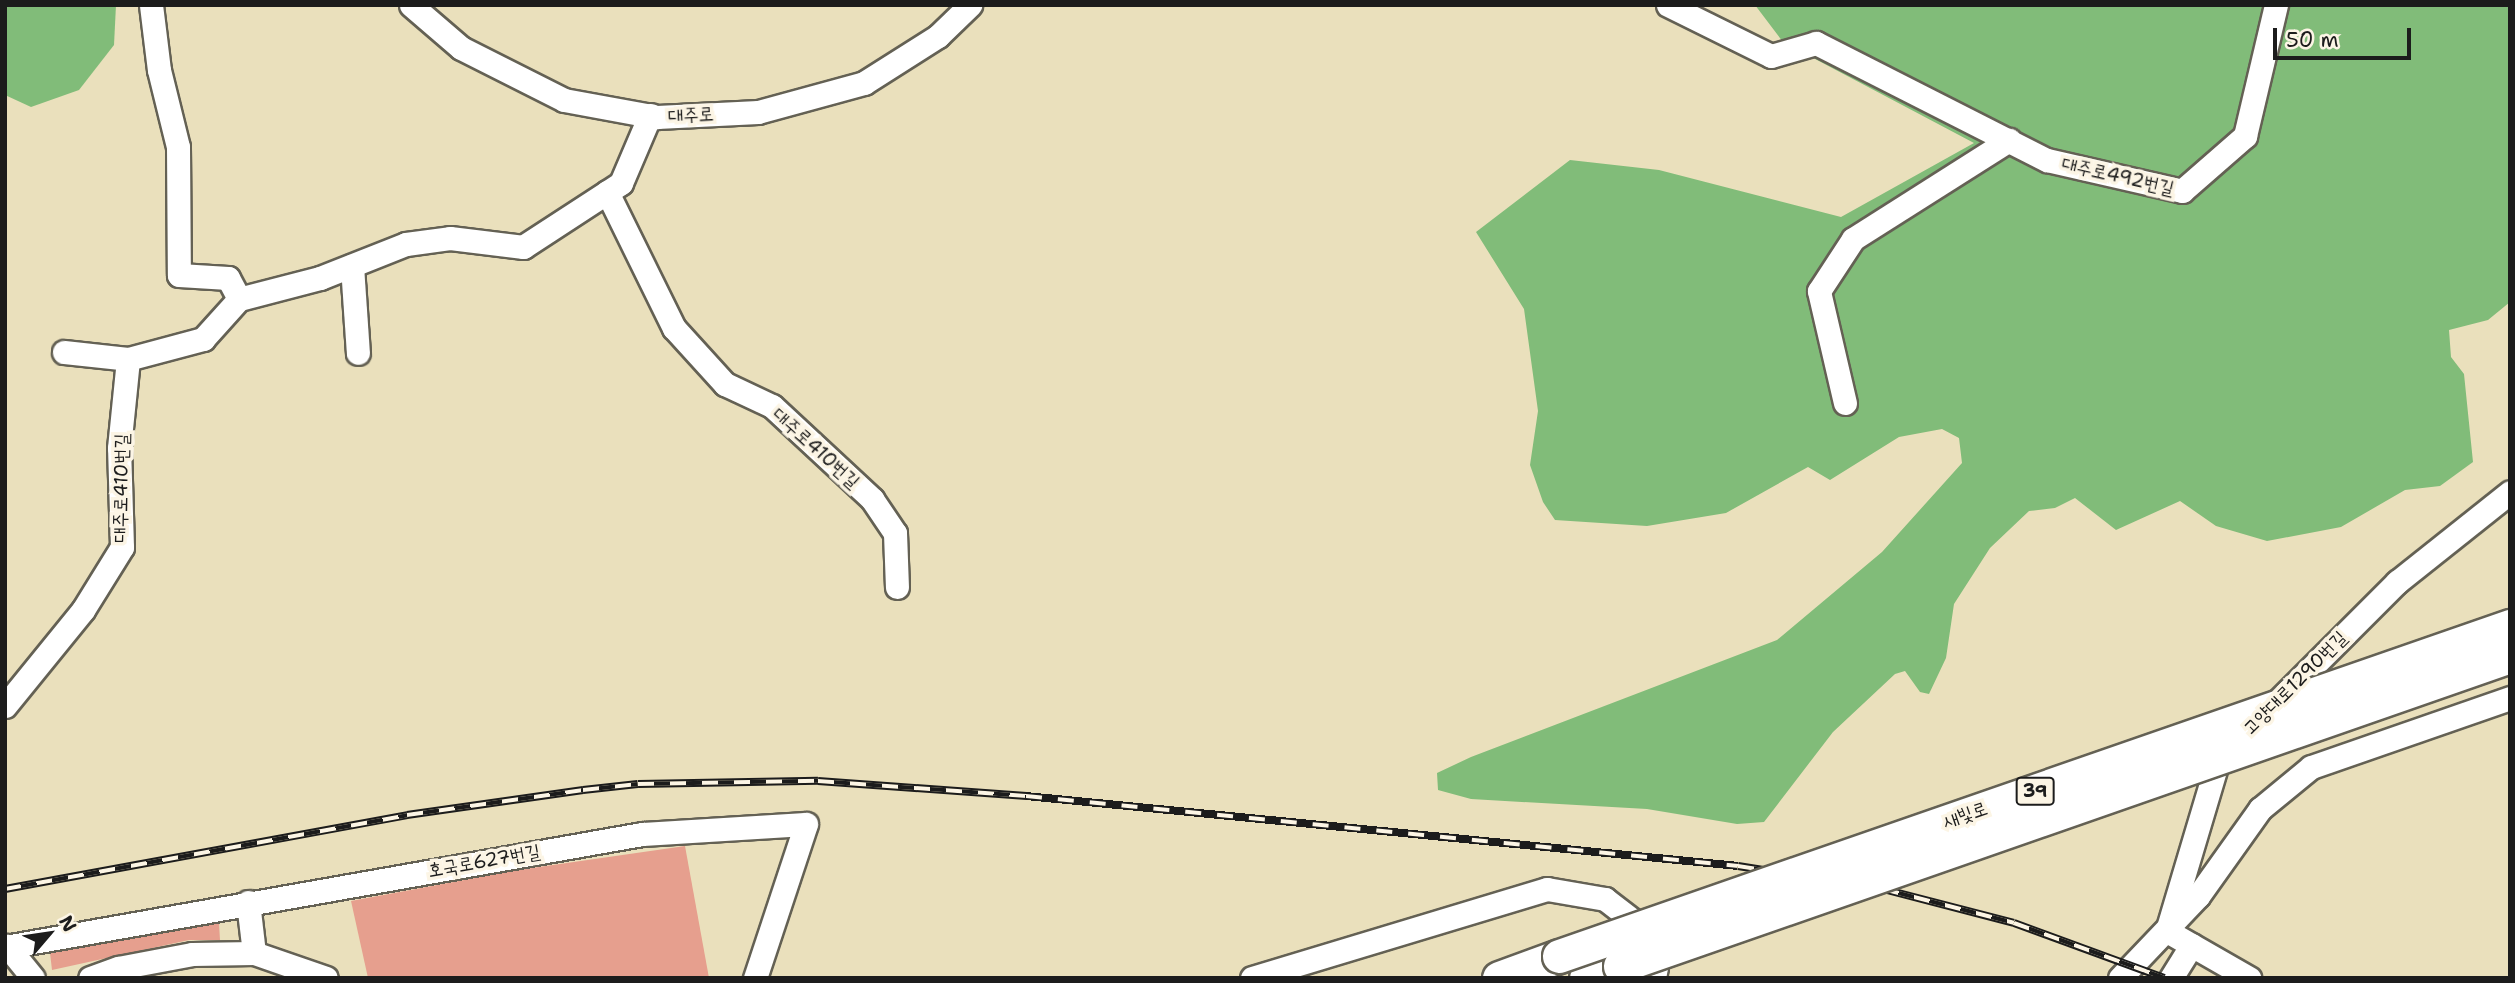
<!DOCTYPE html>
<meta charset="utf-8">
<style>
body{margin:0}
#map{position:relative;width:2515px;height:983px;overflow:hidden;background:#eae0bc;font-family:"Shantell Sans","Poor Story",sans-serif}
div>[style]{position:absolute}
[style*='--x']{left:calc(var(--x)*1px);top:calc(var(--y)*1px);width:calc(var(--w)*1px);rotate:calc(var(--a)*1deg)}
.forest>*{inset:0;background:#81bc79}
.building>*{inset:0;background:#e69f8e}
.roads{filter:drop-shadow(2px 0 #646154) drop-shadow(-2px 0 #646154) drop-shadow(0 2px #646154) drop-shadow(0 -2px #646154)}
.minor>*{height:23px;margin:-11.5px;padding:0 11.5px;transform-origin:11.5px;border-radius:11.5px;background:#fff}
.highway>*{height:33px;margin:-16.5px;padding:0 16.5px;transform-origin:16.5px;border-radius:16.5px;background:#fff}
.rail>*{height:8px;margin-top:-4px;transform-origin:0;background:repeating-linear-gradient(90deg,#fcf5e5 0 16px,#1c1c1c 0 32px);box-sizing:border-box;border-block:2px solid #1c1c1c}
.bridges{filter:drop-shadow(2px 0 #646154) drop-shadow(-2px 0 #646154) drop-shadow(0 2px #646154) drop-shadow(0 -2px #646154)}
.highway-bridge>*{height:33px;margin:-16.5px;padding:0 16.5px;transform-origin:16.5px;border-radius:16.5px;background:#fff}
span{translate:-50% -50%;white-space:nowrap;text-align:center;line-height:1.15;-webkit-text-stroke:7px #fcf5e5;paint-order:stroke}
.shield-label span{padding:2px 5px;background:#fcf5e5;border:2px solid;border-radius:5px;-webkit-text-stroke-width:0}
.shield-label{font-size:18px;color:#1c1c1c;font-weight:700}
.street-label{font-size:19px;color:#1c1c1c}
.frame{position:absolute;inset:0;border:7px solid #1c1c1c;pointer-events:none}
.north{position:absolute;left:14px;top:899px;width:70px;height:70px;-webkit-text-stroke:5px #fcf5e5;paint-order:stroke;rotate:61deg;font-size:19px;font-weight:700;line-height:28px;text-align:center;color:#1c1c1c}
.north::after{content:'';display:block;margin:auto;width:24px;height:32px;background:#1c1c1c;clip-path:polygon(50% 0,100% 100%,50% 72%,0 100%)}
.scale{position:absolute;left:2273px;top:28px;width:138px;height:32px;box-sizing:border-box;border:4px solid #1c1c1c;border-top:0;padding-left:9px;font-size:21px;line-height:24px;white-space:nowrap;color:#1c1c1c;-webkit-text-stroke:5px #fcf5e5;paint-order:stroke}
</style>
<div id="map">
<div class="forest">
<div style="clip-path:polygon(5px 5px,116px 5px,114px 45px,79px 90px,31px 107px,5px 95px)"></div>
<div style="clip-path:polygon(1755px 5px,2510px 5px,2510px 302px,2488px 320px,2449px 330px,2451px 357px,2464px 374px,2473px 462px,2440px 486px,2405px 490px,2341px 527px,2267px 541px,2216px 526px,2180px 501px,2116px 530px,2075px 498px,2055px 508px,2029px 511px,1990px 548px,1954px 604px,1946px 658px,1929px 694px,1920px 692px,1905px 671px,1895px 674px,1833px 732px,1764px 822px,1737px 824px,1647px 809px,1471px 799px,1438px 790px,1437px 773px,1471px 757px,1777px 640px,1882px 552px,1962px 463px,1959px 438px,1942px 429px,1899px 437px,1830px 480px,1808px 467px,1726px 513px,1647px 526px,1555px 520px,1543px 502px,1530px 465px,1538px 411px,1524px 309px,1476px 232px,1570px 160px,1659px 170px,1841px 217px,1974px 143px,1783px 42px)"></div>
</div>
<div class="building">
<div style="clip-path:polygon(685px 846px,709px 978px,368px 978px,351px 901px,518px 870px)"></div>
<div style="clip-path:polygon(219px 923px,220px 940px,189px 940px,52px 970px,50px 953px)"></div>
</div>
<div class="roads">
<div class="minor">
<div style="--x:151;--y:5;--w:65;--a:83"></div>
<div style="--x:159;--y:70;--w:79;--a:76.1"></div>
<div style="--x:178;--y:147;--w:128;--a:89.6"></div>
<div style="--x:179;--y:275;--w:49;--a:3.5"></div>
<div style="--x:228;--y:278;--w:24;--a:62"></div>
<div style="--x:411;--y:5;--w:66;--a:40.7"></div>
<div style="--x:461;--y:48;--w:115;--a:26.8"></div>
<div style="--x:564;--y:100;--w:95;--a:10.4"></div>
<div style="--x:657;--y:117;--w:101;--a:-2.8"></div>
<div style="--x:758;--y:112;--w:110;--a:-15.3"></div>
<div style="--x:864;--y:83;--w:88;--a:-32.4"></div>
<div style="--x:938;--y:36;--w:45;--a:-44.1"></div>
<div style="--x:1668;--y:5;--w:115;--a:26.3"></div>
<div style="--x:1771;--y:56;--w:47;--a:-16.1"></div>
<div style="--x:1816;--y:43;--w:259;--a:26.9"></div>
<div style="--x:2047;--y:160;--w:139;--a:12.9"></div>
<div style="--x:2182;--y:191;--w:84;--a:-41.1"></div>
<div style="--x:2245;--y:136;--w:135;--a:-76.7"></div>
<div style="--x:607;--y:192;--w:152;--a:63.8"></div>
<div style="--x:674;--y:328;--w:76;--a:47.7"></div>
<div style="--x:725;--y:384;--w:52;--a:25.1"></div>
<div style="--x:772;--y:406;--w:137;--a:42.9"></div>
<div style="--x:872;--y:499;--w:41;--a:55.9"></div>
<div style="--x:895;--y:533;--w:54;--a:87.9"></div>
<div style="--x:352;--y:266;--w:87;--a:86.1"></div>
<div style="--x:64;--y:352;--w:64;--a:6.2"></div>
<div style="--x:1845;--y:403;--w:115;--a:-103.1"></div>
<div style="--x:1819;--y:291;--w:62;--a:-56.8"></div>
<div style="--x:1853;--y:239;--w:185;--a:-32.4"></div>
<div style="--x:2275;--y:704;--w:173;--a:-45"></div>
<div style="--x:2397;--y:582;--w:144;--a:-38.5"></div>
<div style="--x:5;--y:706;--w:124;--a:-50.9"></div>
<div style="--x:83;--y:610;--w:74;--a:-58.2"></div>
<div style="--x:122;--y:547;--w:99;--a:-91.7"></div>
<div style="--x:119;--y:448;--w:89;--a:-84.2"></div>
<div style="--x:128;--y:359;--w:78;--a:-14.9"></div>
<div style="--x:203;--y:339;--w:54;--a:-48"></div>
<div style="--x:239;--y:299;--w:84;--a:-14.5"></div>
<div style="--x:320;--y:278;--w:92;--a:-21.6"></div>
<div style="--x:406;--y:244;--w:44;--a:-7.8"></div>
<div style="--x:450;--y:238;--w:74;--a:7"></div>
<div style="--x:523;--y:247;--w:117;--a:-33.1"></div>
<div style="--x:621;--y:183;--w:74;--a:-66.9"></div>
<div style="--x:248;--y:902;--w:51;--a:83.3"></div>
<div style="--x:2167;--y:931;--w:178;--a:-73.4"></div>
<div style="--x:2218;--y:760;--w:14;--a:-45"></div>
<div style="--x:2167;--y:931;--w:95;--a:29.8"></div>
<div style="--x:7;--y:946;--w:41;--a:50.9"></div>
<div style="--x:5;--y:947;--w:647;--a:-10.06"></div>
<div style="--x:642;--y:834;--w:164;--a:-3.5"></div>
<div style="--x:806;--y:824;--w:162;--a:108.3"></div>
<div style="--x:90;--y:978;--w:30;--a:-20"></div>
<div style="--x:118;--y:968;--w:75;--a:-10.7"></div>
<div style="--x:192;--y:954;--w:62;--a:-0.9"></div>
<div style="--x:254;--y:953;--w:76;--a:19.1"></div>
<div style="--x:1252;--y:978;--w:308;--a:-16.8"></div>
<div style="--x:1547;--y:889;--w:59;--a:9.8"></div>
<div style="--x:1605;--y:899;--w:44;--a:37.6"></div>
<div style="--x:1640;--y:926;--w:44;--a:68.7"></div>
<div style="--x:1656;--y:967;--w:11;--a:100"></div>
<div style="--x:2120;--y:978;--w:113;--a:-46.4"></div>
<div style="--x:2198;--y:896;--w:107;--a:-54.5"></div>
<div style="--x:2260;--y:809;--w:66;--a:-39.5"></div>
<div style="--x:2311;--y:767;--w:211;--a:-19.1"></div>
<div style="--x:2171;--y:978;--w:39;--a:-58"></div>
</div>
<div class="highway">
<div style="--x:1499;--y:978;--w:64;--a:-20.1"></div>
<div style="--x:1586;--y:978;--w:36;--a:-19"></div>
</div>
</div>
<div class="rail">
<div style="--x:5;--y:889;--w:409;--a:-10.4"></div>
<div style="--x:407;--y:815;--w:178;--a:-8.1"></div>
<div style="--x:583;--y:790;--w:55;--a:-6.2"></div>
<div style="--x:638;--y:784;--w:180;--a:-1"></div>
<div style="--x:818;--y:781;--w:209;--a:4.1"></div>
<div style="--x:1026;--y:796;--w:715;--a:5.61"></div>
<div style="--x:1738;--y:866;--w:147;--a:9"></div>
<div style="--x:1883;--y:889;--w:135;--a:14.5"></div>
<div style="--x:2014;--y:923;--w:160;--a:20.1"></div>
</div>
<div class="bridges">
<div class="highway-bridge">
<div style="--x:1559;--y:956;--w:1007;--a:-19.14"></div>
<div style="--x:1620;--y:966;--w:942;--a:-19.2"></div>
</div>
</div>
<div class="shield-label">
<span style="left:2035px;top:791px">39</span>
</div>
<div class="street-label">
<span style="left:691px;top:115px;rotate:-3deg">대주로</span>
<span style="left:2118px;top:176px;rotate:13deg">대주로492번길</span>
<span style="left:816px;top:448px;rotate:42deg">대주로410번길</span>
<span style="left:121px;top:488px;rotate:-89deg">대주로410번길</span>
<span style="left:2295px;top:683px;rotate:-45deg">고양대로1290번길</span>
<span style="left:1965px;top:815px;rotate:-19deg">새빛로</span>
<span style="left:484px;top:861px;rotate:-10deg">호국로627번길</span>
</div>
<div class="frame"></div>
<div class="north">N</div>
<div class="scale">50 m</div>
</div>
